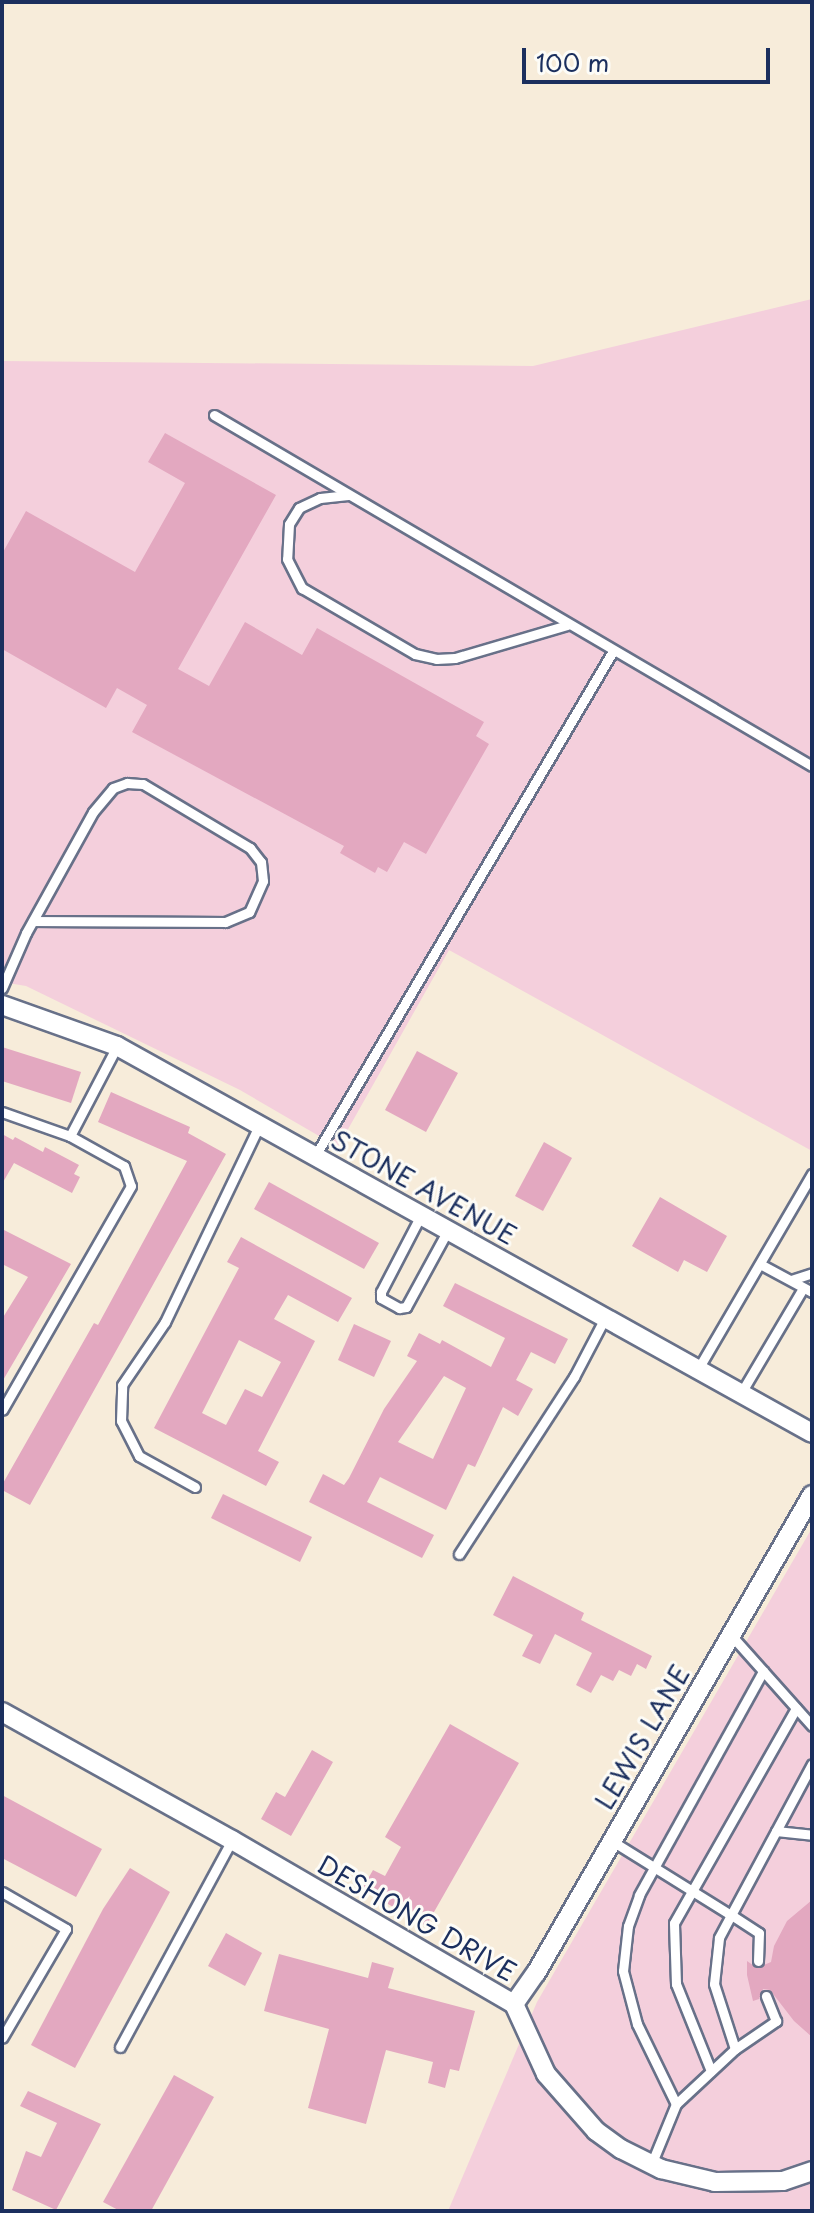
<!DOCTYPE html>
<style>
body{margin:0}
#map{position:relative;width:814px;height:2213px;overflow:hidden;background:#f7ecda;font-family:"Playpen Sans",sans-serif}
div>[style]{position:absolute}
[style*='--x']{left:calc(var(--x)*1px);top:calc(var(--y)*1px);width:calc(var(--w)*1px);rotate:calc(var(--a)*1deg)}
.built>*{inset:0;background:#f4cfdc}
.building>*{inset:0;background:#e3a8c0}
.roads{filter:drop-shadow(2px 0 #687189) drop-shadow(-2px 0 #687189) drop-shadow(0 2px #687189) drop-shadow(0 -2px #687189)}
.service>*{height:9px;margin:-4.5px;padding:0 4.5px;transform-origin:4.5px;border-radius:4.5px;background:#fff}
.minor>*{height:18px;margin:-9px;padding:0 9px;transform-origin:9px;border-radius:9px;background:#fff}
span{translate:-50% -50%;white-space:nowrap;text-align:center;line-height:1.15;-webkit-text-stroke:6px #fdfcf7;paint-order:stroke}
.street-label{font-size:26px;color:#1b2f5e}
.frame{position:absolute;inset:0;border:4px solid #1b2f5e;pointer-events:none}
.scale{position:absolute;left:522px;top:48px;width:248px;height:36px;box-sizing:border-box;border:4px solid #1b2f5e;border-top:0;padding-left:10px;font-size:24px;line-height:28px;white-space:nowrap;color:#1b2f5e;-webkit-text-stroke:6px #fdfcf7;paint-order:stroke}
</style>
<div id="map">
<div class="built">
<div style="clip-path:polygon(812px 299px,812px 1151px,449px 950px,338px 1147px,240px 1090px,26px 986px,2px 982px,2px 361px,533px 366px)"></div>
<div style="clip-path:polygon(812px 1528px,812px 2211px,448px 2211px,537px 2002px)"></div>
</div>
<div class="building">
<div style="clip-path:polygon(165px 433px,276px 495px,178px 669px,209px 686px,245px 622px,302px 655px,317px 628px,484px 722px,476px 736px,489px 744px,426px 854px,404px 842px,387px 872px,378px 867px,375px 873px,340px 853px,344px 846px,132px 732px,147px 705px,117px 688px,106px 708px,2px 649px,2px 554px,26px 511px,135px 572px,185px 483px,148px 462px)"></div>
<div style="clip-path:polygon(2px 1047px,81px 1072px,71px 1103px,2px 1081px)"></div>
<div style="clip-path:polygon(417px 1051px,458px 1073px,426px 1132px,385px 1110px)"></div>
<div style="clip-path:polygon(111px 1092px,190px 1127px,188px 1133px,226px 1154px,30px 1505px,2px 1490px,2px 1485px,94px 1323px,98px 1325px,187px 1161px,98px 1122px)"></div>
<div style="clip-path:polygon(2px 1134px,13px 1140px,15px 1137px,43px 1152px,45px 1147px,79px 1165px,74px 1174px,80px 1177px,72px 1193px,14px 1163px,2px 1184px)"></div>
<div style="clip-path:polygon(544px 1142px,572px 1158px,543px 1211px,515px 1196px)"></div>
<div style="clip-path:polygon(269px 1182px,379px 1243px,364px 1269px,254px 1209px)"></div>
<div style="clip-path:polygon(660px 1197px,727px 1236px,707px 1272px,684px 1260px,678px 1272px,632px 1246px)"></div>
<div style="clip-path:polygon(2px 1229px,71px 1264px,2px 1382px,2px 1319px,28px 1277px,2px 1264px)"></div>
<div style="clip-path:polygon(evenodd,241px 1237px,352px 1298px,338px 1322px,288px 1295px,274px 1319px,315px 1341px,258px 1451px,279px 1462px,266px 1486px,154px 1428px,239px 1268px,227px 1262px,241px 1237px,239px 1340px,281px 1362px,262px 1397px,245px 1389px,226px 1425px,202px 1413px,239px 1340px)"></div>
<div style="clip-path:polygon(evenodd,455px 1283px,568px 1339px,555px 1364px,531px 1352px,516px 1380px,533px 1389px,518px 1416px,503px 1407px,475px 1467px,468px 1464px,446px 1510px,380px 1477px,367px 1502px,434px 1535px,422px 1558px,309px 1502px,323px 1474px,344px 1485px,349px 1478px,384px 1409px,417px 1361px,407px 1356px,419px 1333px,440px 1344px,442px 1340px,491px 1367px,505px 1338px,443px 1306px,455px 1283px,444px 1376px,466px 1388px,433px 1459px,398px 1442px,444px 1376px)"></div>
<div style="clip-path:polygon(354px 1324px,391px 1341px,374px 1377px,338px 1360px)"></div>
<div style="clip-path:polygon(223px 1494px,312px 1537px,300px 1562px,211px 1518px)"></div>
<div style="clip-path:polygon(513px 1576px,584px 1613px,581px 1620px,652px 1656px,646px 1669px,637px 1664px,631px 1676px,619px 1670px,613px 1681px,601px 1675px,591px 1693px,576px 1685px,592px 1653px,555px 1634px,540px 1664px,522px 1656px,533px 1635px,493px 1615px)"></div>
<div style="clip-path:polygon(450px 1724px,519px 1763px,426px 1926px,362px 1889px,373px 1870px,385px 1876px,401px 1847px,385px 1837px)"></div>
<div style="clip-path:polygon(312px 1750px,333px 1762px,291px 1836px,261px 1819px,276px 1792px,285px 1797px)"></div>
<div style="clip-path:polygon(2px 1795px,102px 1849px,76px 1897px,2px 1858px)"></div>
<div style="clip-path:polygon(130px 1868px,170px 1892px,75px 2068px,31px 2045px,103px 1909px)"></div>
<div style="clip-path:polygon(812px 1900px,812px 2037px,794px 2021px,770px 1990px,763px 1989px,759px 1999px,753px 2001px,747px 1975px,747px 1961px,757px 1968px,771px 1962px,774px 1946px,787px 1921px)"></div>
<div style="clip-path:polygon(226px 1933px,262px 1953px,245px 1986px,208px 1966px)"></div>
<div style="clip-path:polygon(279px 1954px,368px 1978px,372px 1962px,394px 1968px,388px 1988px,475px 2011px,459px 2071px,450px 2069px,445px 2088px,428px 2083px,433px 2062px,386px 2050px,366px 2124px,308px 2108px,329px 2029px,264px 2011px)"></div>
<div style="clip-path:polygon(174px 2075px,214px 2097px,151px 2211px,120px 2211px,103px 2202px)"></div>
<div style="clip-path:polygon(28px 2091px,101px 2124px,56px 2210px,12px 2190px,26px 2151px,41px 2157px,57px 2123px,20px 2106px)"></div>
</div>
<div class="roads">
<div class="service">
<div style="--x:214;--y:415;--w:693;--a:30.41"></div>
<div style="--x:348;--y:495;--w:28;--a:174"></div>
<div style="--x:320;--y:498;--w:23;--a:155"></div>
<div style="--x:299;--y:508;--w:19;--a:122"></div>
<div style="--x:289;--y:524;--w:35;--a:93"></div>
<div style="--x:287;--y:559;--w:33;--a:63"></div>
<div style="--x:302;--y:588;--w:131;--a:30.3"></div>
<div style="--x:415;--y:654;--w:22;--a:13"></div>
<div style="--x:436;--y:659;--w:19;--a:-3"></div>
<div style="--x:455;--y:658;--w:117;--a:-16.4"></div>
<div style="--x:2;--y:988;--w:60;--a:-66.4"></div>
<div style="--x:26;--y:933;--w:138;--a:-61"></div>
<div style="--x:93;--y:812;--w:31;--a:-50"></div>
<div style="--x:113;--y:788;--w:15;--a:-20"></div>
<div style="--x:127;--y:783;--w:16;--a:4"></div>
<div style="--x:143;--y:784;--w:125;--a:30.9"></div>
<div style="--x:250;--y:848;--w:18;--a:52"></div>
<div style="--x:261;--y:862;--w:19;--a:84"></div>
<div style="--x:263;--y:881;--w:34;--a:114"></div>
<div style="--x:249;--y:912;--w:26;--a:157"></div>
<div style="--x:225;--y:922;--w:192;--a:-179.7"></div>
<div style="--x:2;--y:1112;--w:72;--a:19.4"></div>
<div style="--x:70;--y:1136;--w:62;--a:29.1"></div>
<div style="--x:124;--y:1166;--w:21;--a:71"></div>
<div style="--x:131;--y:1186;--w:258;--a:119.9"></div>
<div style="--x:70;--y:1136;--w:102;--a:-62.4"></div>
<div style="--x:315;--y:1156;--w:586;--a:-59.46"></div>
<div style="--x:421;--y:1215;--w:87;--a:117.5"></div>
<div style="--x:381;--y:1292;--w:6;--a:90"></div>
<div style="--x:381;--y:1298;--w:21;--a:29"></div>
<div style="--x:399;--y:1308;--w:7;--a:-8"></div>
<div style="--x:406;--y:1307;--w:88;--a:-61.4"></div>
<div style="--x:760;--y:1264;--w:59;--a:28.3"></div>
<div style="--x:791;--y:1280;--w:22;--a:-18"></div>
<div style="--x:698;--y:1369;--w:226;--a:-59.7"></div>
<div style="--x:741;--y:1393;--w:122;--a:-59.4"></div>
<div style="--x:195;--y:1487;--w:64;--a:-151"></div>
<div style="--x:139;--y:1456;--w:39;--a:-117"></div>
<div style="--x:121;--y:1421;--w:36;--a:-88"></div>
<div style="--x:122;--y:1385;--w:76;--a:-55.7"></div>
<div style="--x:165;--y:1322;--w:217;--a:-64.4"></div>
<div style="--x:459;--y:1554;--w:211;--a:-57"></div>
<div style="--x:574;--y:1377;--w:67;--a:-62.3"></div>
<div style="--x:731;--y:1635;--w:122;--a:48.3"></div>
<div style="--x:776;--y:1831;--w:36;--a:6"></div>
<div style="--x:612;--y:1841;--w:140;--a:31.9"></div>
<div style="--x:731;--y:1915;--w:26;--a:118"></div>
<div style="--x:719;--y:1938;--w:46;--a:96.2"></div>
<div style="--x:714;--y:1984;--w:68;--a:72.1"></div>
<div style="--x:735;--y:2049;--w:81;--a:137"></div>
<div style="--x:676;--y:2104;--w:66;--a:112.3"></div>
<div style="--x:2;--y:1892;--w:74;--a:30"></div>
<div style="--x:66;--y:1929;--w:126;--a:120.4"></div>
<div style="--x:758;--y:1961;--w:28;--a:-88"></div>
<div style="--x:759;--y:1933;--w:33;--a:-147"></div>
<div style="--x:731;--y:1915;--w:171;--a:-61.8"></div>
<div style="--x:120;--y:2047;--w:235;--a:-61.6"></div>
<div style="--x:735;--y:2049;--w:50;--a:-34.3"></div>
<div style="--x:776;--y:2021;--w:27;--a:-112"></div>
<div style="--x:711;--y:2071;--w:94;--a:-111.9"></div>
<div style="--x:676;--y:1984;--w:61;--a:-91.9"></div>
<div style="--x:674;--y:1923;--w:247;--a:-60.4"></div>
<div style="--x:676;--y:2104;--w:89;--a:-116"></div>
<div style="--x:637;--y:2024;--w:55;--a:-104.8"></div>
<div style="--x:623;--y:1971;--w:45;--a:-83.7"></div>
<div style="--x:628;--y:1926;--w:33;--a:-70"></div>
<div style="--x:639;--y:1895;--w:256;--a:-61"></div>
</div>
<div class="minor">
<div style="--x:2;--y:1005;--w:122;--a:19.6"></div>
<div style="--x:117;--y:1046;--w:795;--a:29.11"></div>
<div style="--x:2;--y:1712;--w:263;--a:29.1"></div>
<div style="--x:232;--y:1840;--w:326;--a:30.2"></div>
<div style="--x:514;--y:2004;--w:77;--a:65.4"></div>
<div style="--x:546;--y:2074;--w:76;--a:48.7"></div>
<div style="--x:596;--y:2131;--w:31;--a:36"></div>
<div style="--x:621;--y:2149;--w:45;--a:26.6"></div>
<div style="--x:661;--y:2169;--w:56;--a:13.5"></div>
<div style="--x:715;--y:2182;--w:68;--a:-0.8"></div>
<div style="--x:783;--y:2181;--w:31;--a:-19"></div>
<div style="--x:514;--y:2004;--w:38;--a:-55"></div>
<div style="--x:536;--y:1973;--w:552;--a:-60"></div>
</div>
</div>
<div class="street-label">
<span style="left:424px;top:1187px;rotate:29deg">STONE AVENUE</span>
<span style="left:642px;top:1737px;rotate:-60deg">LEWIS LANE</span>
<span style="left:417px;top:1918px;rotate:30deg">DESHONG DRIVE</span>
</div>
<div class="frame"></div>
<div class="scale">100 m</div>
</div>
